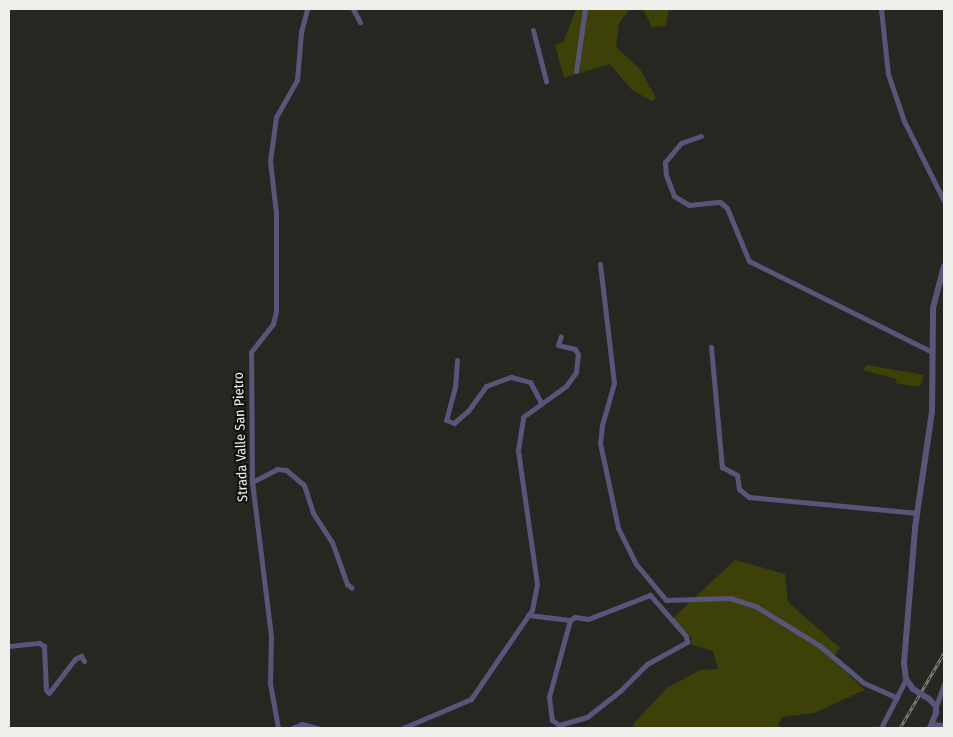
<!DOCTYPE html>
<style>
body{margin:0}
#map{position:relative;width:953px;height:737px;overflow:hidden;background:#262720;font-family:"Fira Sans Condensed",sans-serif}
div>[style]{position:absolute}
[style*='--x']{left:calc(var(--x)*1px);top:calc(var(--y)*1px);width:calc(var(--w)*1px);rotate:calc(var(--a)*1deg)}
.green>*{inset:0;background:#3e4107}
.minor>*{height:5px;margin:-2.5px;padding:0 2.5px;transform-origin:2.5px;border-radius:2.5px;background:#575579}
.tertiary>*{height:6px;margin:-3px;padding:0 3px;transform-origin:3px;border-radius:3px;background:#575579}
.rail>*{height:3px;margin-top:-1.5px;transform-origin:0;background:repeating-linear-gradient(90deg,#0f0f0c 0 4px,#82827d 0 8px);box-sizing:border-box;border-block:1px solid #82827d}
.tertiary-bridge>*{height:6px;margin:-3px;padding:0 3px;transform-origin:3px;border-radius:3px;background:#575579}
span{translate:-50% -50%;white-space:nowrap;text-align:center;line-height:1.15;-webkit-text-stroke:4px #0f0f0c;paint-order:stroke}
.street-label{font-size:14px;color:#eeeeea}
.frame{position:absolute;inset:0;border:10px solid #eeeeea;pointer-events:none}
</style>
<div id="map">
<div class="green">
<div style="clip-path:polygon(576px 9px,630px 9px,619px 23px,616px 47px,640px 69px,656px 98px,652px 101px,632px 90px,610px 64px,564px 78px,555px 45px,564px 41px)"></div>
<div style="clip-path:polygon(638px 9px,669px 9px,666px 26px,652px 27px,643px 9px)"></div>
<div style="clip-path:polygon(867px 365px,924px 375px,919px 387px,895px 383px,897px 379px,863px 370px)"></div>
<div style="clip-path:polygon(735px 560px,785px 574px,788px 602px,840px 648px,832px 659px,865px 690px,814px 713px,782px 717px,778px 725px,781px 728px,635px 728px,633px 724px,667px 688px,700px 670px,718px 669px,713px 651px,690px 644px,692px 638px,673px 618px)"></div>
</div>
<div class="minor">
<div style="--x:353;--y:9;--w:15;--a:62"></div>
<div style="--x:881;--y:9;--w:65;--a:83.9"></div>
<div style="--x:888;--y:74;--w:50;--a:71.2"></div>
<div style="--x:904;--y:121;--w:89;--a:63.4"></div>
<div style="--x:533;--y:30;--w:53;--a:75.7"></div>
<div style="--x:576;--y:71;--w:63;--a:-81.7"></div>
<div style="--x:701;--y:136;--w:21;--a:161"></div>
<div style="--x:681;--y:143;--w:25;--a:130"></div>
<div style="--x:665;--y:162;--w:13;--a:86"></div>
<div style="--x:666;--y:175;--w:22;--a:69"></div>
<div style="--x:674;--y:196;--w:17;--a:31"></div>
<div style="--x:689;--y:205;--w:31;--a:-6"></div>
<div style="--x:720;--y:202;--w:9;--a:41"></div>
<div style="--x:727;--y:208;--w:57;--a:67.5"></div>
<div style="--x:749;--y:261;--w:204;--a:26.4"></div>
<div style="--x:600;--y:264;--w:120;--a:83.3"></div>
<div style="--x:614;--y:383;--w:44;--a:105.9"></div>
<div style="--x:602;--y:425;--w:18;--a:96"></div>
<div style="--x:600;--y:443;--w:87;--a:78"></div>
<div style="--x:618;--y:528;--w:40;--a:63.4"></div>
<div style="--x:636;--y:564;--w:47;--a:50.2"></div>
<div style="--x:666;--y:600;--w:64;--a:-1.8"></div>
<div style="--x:730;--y:598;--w:28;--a:18"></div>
<div style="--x:757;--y:607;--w:74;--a:31.8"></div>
<div style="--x:820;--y:646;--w:57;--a:40.1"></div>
<div style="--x:864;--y:683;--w:36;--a:24"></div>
<div style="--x:711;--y:347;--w:121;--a:84.8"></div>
<div style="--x:722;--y:467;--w:17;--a:28"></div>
<div style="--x:737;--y:475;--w:14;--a:82"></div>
<div style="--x:739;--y:489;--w:13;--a:39"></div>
<div style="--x:749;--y:497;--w:169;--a:5.4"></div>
<div style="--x:457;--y:360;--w:27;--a:94"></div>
<div style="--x:455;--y:387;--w:34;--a:105"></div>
<div style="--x:446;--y:420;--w:9;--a:21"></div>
<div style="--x:454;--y:423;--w:18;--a:-41"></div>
<div style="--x:468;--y:411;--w:31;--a:-54"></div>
<div style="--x:486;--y:386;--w:27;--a:-20"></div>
<div style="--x:511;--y:377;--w:20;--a:15"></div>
<div style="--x:530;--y:382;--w:24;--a:62"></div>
<div style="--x:252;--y:482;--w:28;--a:-27"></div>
<div style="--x:277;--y:469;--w:9;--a:6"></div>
<div style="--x:286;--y:470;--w:23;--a:40"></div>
<div style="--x:304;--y:485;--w:29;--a:72"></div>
<div style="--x:313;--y:513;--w:35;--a:57"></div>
<div style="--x:332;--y:542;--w:45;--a:70.3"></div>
<div style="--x:347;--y:584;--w:6;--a:39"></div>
<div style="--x:528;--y:615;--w:42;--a:6.8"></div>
<div style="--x:570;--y:620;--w:80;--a:105.3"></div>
<div style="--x:549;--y:697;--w:23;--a:83"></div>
<div style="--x:552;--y:720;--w:9;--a:36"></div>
<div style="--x:559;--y:725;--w:29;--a:-16"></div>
<div style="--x:587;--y:717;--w:42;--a:-38.2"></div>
<div style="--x:620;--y:691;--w:38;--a:-45"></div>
<div style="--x:647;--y:664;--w:46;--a:-28.8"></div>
<div style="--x:687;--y:642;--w:6;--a:-99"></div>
<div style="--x:686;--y:636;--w:55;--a:-131.3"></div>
<div style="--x:650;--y:595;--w:66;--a:158.8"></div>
<div style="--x:588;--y:619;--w:13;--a:-171"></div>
<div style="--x:575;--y:617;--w:6;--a:149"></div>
<div style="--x:9;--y:646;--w:30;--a:-6"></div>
<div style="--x:39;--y:643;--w:6;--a:31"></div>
<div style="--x:44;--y:646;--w:44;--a:87.4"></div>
<div style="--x:46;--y:690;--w:4;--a:45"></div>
<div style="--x:49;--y:693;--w:43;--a:-52.6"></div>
<div style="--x:75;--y:659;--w:7;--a:-27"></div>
<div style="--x:81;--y:656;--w:6;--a:59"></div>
<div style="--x:936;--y:706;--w:23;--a:-70"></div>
<div style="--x:932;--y:724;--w:12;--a:5"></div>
<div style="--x:278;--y:728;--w:46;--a:-100.1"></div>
<div style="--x:270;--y:683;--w:47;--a:-88.8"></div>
<div style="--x:271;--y:636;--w:155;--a:-97"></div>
<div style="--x:252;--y:482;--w:130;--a:-90.4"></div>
<div style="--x:251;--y:352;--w:36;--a:-52"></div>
<div style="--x:273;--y:324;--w:13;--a:-77"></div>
<div style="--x:276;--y:311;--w:98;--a:-90"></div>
<div style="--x:276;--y:213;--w:52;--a:-96.6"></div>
<div style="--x:270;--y:161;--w:44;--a:-82.2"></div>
<div style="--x:276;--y:117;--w:43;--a:-60.4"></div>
<div style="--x:297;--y:80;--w:48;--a:-85.2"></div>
<div style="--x:301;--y:32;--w:24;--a:-75"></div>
<div style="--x:292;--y:728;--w:11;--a:-22"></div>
<div style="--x:302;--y:724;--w:16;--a:15"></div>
<div style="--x:403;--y:728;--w:74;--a:-23.1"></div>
<div style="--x:471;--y:699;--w:108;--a:-55.6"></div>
<div style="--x:532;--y:610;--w:26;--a:-79"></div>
<div style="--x:537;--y:584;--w:135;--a:-98.1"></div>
<div style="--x:518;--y:450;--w:33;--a:-81"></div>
<div style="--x:523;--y:417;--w:53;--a:-35.8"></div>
<div style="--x:566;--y:386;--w:17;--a:-54"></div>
<div style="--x:576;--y:372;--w:18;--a:-84"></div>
<div style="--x:578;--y:354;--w:6;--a:-121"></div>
<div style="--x:575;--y:349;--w:17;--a:-167"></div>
<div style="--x:558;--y:345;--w:9;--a:-72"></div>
<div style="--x:881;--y:728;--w:55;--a:-63"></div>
</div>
<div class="tertiary">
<div style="--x:913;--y:689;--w:12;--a:-125"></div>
<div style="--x:906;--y:679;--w:16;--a:-97"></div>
<div style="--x:904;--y:663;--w:135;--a:-85.3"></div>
<div style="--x:915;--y:528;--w:117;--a:-81.7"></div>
<div style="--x:932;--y:412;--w:104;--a:-89.4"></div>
<div style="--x:933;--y:308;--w:43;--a:-75.3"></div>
<div style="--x:929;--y:699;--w:10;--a:45"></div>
<div style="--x:936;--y:706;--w:7;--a:90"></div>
<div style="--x:936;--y:713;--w:16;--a:112"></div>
</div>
<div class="rail">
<div style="--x:900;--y:728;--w:87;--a:-59.6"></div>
</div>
<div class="tertiary-bridge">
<div style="--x:913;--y:689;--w:19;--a:32"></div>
</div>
<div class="street-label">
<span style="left:241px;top:437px;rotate:-92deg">Strada Valle San Pietro</span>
</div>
<div class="frame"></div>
</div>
